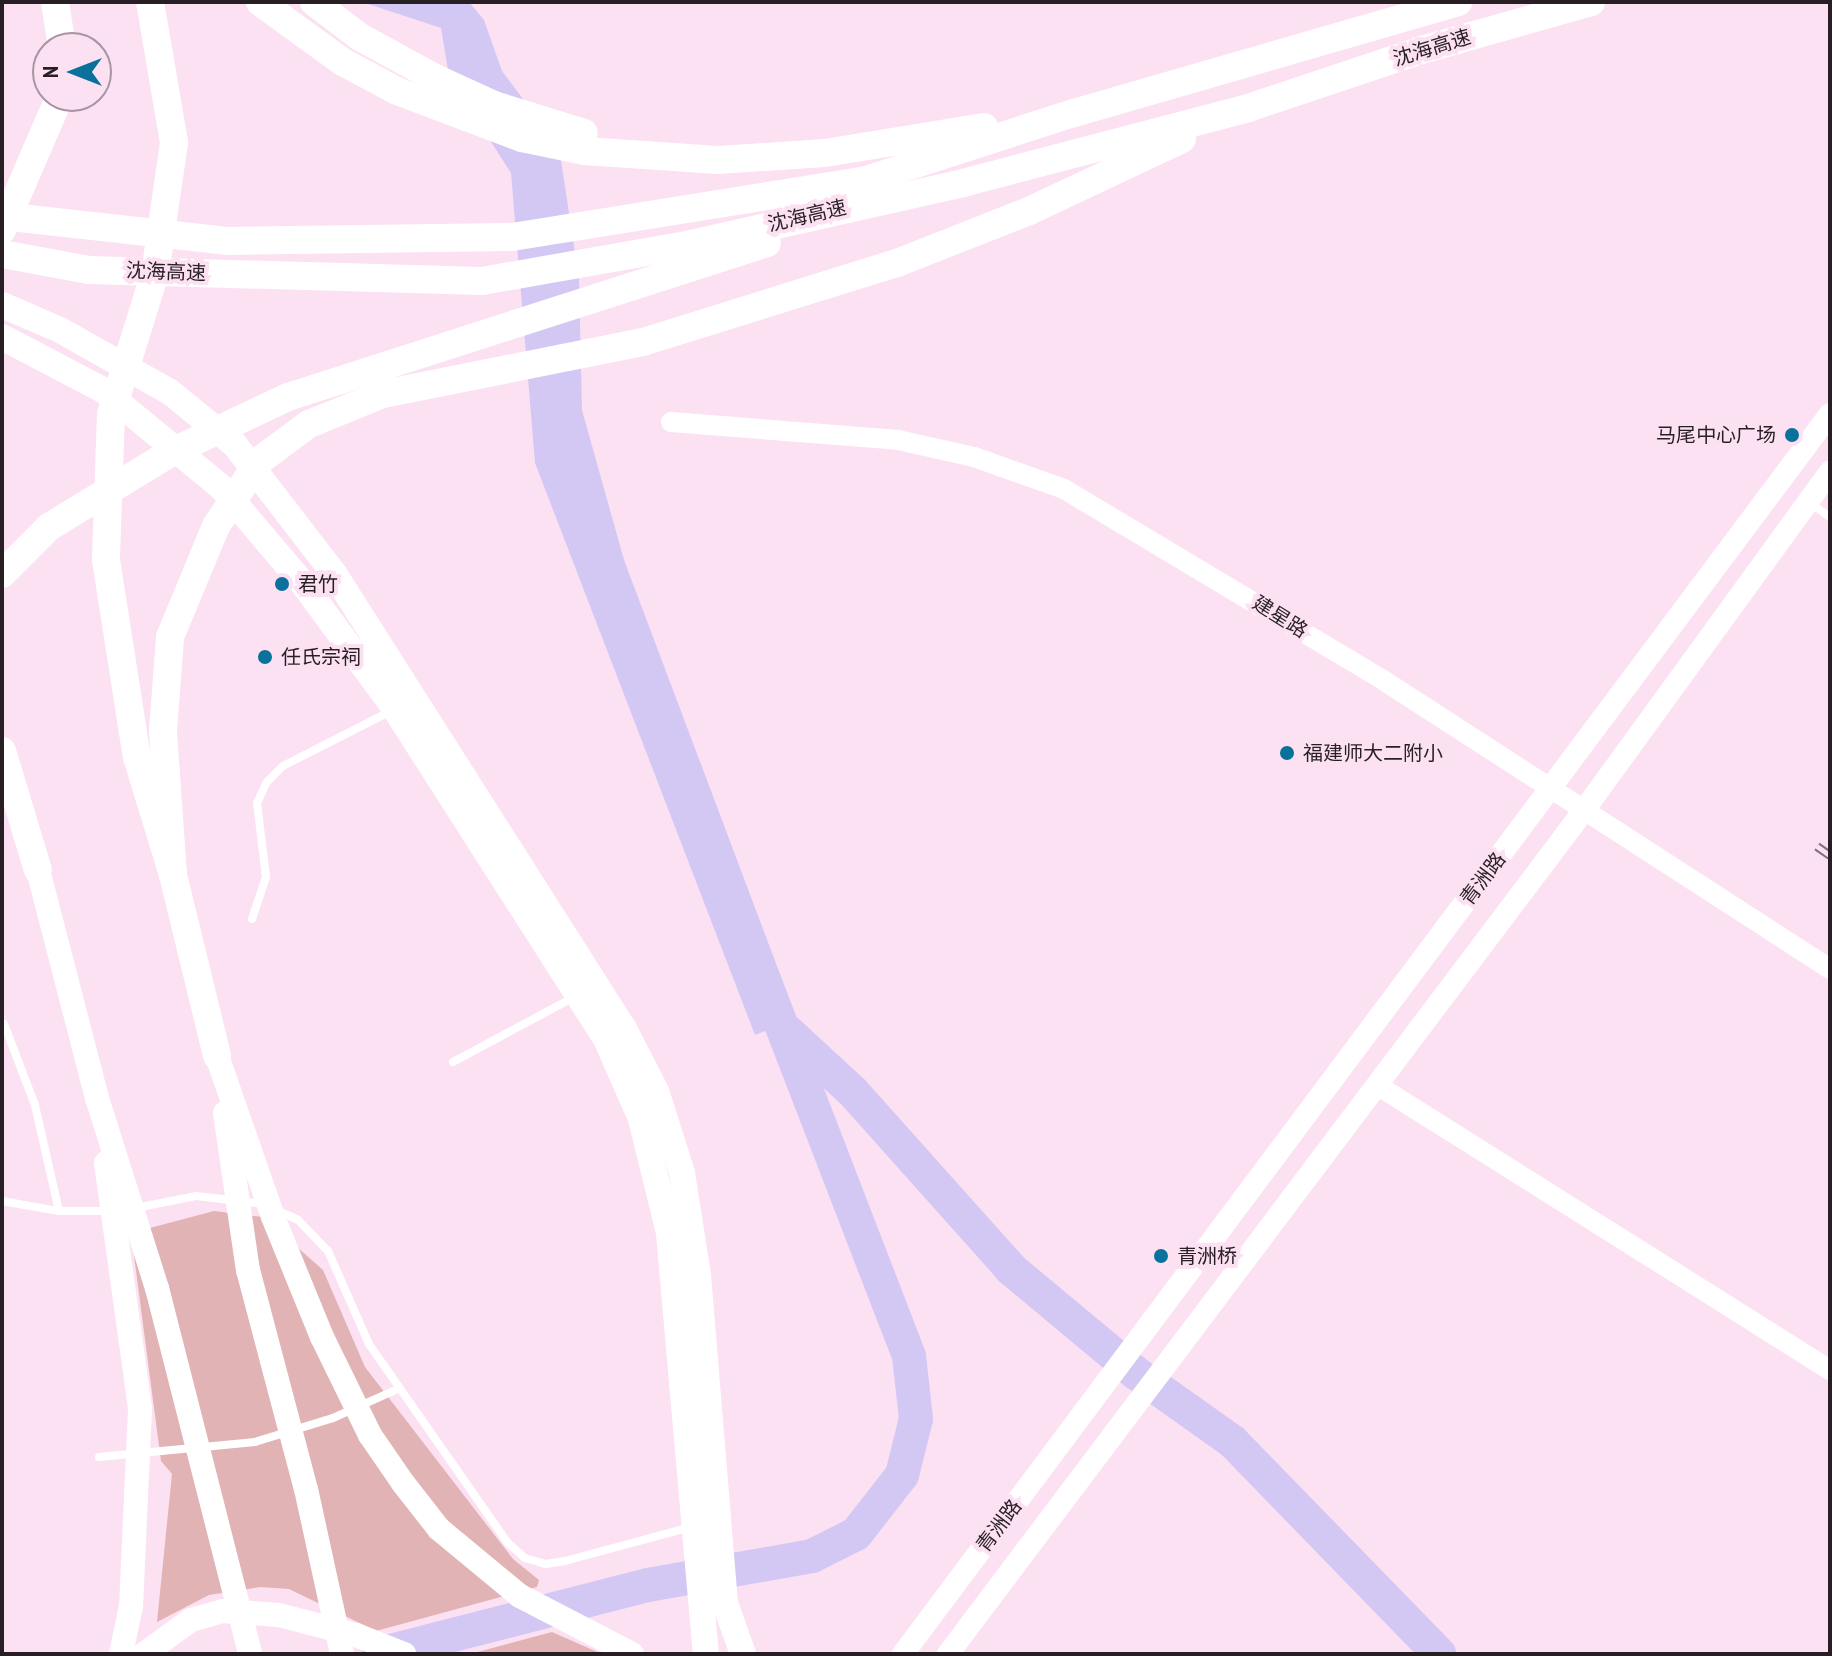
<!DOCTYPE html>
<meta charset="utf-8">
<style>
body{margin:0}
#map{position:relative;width:1832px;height:1656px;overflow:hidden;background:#fce1f3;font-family:"PT Sans Narrow","Noto Sans SC",sans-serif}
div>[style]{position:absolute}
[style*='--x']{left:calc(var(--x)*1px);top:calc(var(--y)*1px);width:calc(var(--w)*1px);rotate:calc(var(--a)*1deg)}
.green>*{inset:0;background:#e2b3b4}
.water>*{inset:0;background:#d3c8f4}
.river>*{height:34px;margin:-17px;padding:0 17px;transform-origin:17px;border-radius:17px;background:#d3c8f4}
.service>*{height:8px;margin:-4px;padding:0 4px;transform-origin:4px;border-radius:4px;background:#fff}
.tertiary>*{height:20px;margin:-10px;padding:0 10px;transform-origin:10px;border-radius:10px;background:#fff}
.secondary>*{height:22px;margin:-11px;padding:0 11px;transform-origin:11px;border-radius:11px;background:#fff}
.primary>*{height:24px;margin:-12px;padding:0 12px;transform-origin:12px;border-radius:12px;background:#fff}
.trunk>*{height:26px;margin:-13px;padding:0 13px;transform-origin:13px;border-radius:13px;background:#fff}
.motorway>*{height:28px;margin:-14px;padding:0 14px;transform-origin:14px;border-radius:14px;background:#fff}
.rail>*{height:9px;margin-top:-4.5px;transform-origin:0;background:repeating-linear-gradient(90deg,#fce1f3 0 18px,#7f6f7a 0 36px);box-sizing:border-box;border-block:2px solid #7f6f7a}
.dots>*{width:22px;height:22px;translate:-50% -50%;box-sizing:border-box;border:4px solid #fce1f3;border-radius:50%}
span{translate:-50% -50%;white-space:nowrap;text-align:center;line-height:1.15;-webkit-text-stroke:8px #fce1f3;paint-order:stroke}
.street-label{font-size:20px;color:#281f25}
.poi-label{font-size:20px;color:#281f25}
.right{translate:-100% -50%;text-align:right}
.left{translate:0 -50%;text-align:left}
.frame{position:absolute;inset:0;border:4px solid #281f25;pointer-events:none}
.north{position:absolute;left:32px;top:32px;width:80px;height:80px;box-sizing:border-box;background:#fce1f3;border:2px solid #a793a1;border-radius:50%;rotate:270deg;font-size:22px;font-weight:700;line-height:32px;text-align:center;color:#281f25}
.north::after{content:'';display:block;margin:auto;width:28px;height:36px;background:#0a719d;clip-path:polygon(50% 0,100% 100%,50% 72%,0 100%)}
</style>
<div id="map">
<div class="green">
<div style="clip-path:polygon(214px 1211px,263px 1217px,323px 1270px,365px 1367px,513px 1559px,539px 1580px,537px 1587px,376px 1631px,289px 1589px,260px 1587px,209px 1595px,157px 1622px,172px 1474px,161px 1461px,131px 1233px)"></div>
<div style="clip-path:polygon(552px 1632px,602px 1654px,470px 1654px)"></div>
</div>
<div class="water">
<div style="clip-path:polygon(362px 2px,469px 2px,484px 20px,502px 71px,559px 147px,579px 279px,582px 410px,624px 560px,797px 1019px,755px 1035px,535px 463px,511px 173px,449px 76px,441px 28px)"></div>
</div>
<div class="river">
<div style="--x:788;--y:1032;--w:88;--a:42.7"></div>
<div style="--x:853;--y:1092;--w:237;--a:48.2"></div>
<div style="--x:1011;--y:1269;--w:163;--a:39.8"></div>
<div style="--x:1136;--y:1373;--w:119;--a:35.4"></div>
<div style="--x:1233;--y:1442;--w:296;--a:45.8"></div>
<div style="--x:379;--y:1654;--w:278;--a:-14.4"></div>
<div style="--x:648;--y:1585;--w:167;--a:-10"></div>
<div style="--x:812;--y:1556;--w:49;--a:-26.6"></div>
<div style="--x:856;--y:1534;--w:75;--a:-52.1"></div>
<div style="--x:902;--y:1475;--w:58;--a:-76"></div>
<div style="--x:916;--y:1419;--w:63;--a:-96.3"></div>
<div style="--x:909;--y:1356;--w:401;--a:-111.1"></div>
</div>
<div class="service">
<div style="--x:1809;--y:502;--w:26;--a:36"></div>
<div style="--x:252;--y:919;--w:44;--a:-71.6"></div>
<div style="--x:266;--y:877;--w:75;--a:-96.9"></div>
<div style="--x:257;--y:803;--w:23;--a:-65"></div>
<div style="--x:267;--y:782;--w:23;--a:-45"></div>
<div style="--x:283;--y:766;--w:121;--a:-27"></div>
<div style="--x:453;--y:1062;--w:137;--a:-28.2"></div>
<div style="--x:2;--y:1201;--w:58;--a:10"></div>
<div style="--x:59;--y:1211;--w:109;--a:-102.8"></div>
<div style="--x:35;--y:1105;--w:87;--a:-110.9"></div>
<div style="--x:135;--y:1208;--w:62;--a:-11.1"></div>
<div style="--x:196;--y:1196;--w:68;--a:6.7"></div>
<div style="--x:276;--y:1210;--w:24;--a:24"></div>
<div style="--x:298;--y:1220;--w:43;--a:45.9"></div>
<div style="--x:328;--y:1251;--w:102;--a:66.2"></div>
<div style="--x:369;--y:1344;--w:241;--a:55.1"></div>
<div style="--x:507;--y:1542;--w:24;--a:42"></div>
<div style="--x:525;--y:1558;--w:22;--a:16"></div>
<div style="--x:546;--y:1564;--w:19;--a:-9"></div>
<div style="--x:565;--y:1561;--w:131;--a:-15.1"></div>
<div style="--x:59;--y:1211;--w:51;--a:0"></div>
<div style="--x:99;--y:1457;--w:157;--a:-5.5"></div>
<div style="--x:255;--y:1442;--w:82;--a:-17.1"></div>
<div style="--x:333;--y:1418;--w:73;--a:-24.1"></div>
</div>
<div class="tertiary">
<div style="--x:671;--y:422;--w:228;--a:4.5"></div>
<div style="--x:898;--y:440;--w:78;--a:12.6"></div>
<div style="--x:974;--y:457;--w:96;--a:19.6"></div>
<div style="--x:1064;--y:489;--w:372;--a:30.9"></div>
<div style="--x:1383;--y:680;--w:532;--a:32.88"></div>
<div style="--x:1377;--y:1085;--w:535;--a:32.18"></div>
</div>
<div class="secondary">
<div style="--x:903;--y:1654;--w:1548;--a:-53.22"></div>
<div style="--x:948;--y:1654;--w:1053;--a:-52.99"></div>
<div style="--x:1582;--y:813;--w:422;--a:-54"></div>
</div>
<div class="primary">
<div style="--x:38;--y:870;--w:236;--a:75.5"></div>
<div style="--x:97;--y:1098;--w:199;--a:72.5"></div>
<div style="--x:157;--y:1288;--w:378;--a:75.7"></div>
<div style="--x:217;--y:1056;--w:170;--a:70.8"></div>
<div style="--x:273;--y:1217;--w:130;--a:67.8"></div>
<div style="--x:322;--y:1337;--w:109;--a:63.9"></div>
<div style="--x:370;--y:1435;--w:58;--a:55.5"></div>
<div style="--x:403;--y:1483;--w:58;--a:52"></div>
<div style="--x:439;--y:1529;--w:105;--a:39.6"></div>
<div style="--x:520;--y:1596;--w:126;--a:27.4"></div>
<div style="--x:225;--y:1113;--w:159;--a:81.7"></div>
<div style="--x:248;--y:1270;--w:227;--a:75.2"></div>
<div style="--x:306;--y:1489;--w:169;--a:77.7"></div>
<div style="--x:106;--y:1163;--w:248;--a:82.1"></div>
<div style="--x:140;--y:1409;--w:197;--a:92.6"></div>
<div style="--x:131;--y:1606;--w:49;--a:101.8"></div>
<div style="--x:144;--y:1654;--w:58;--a:-35.9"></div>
<div style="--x:191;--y:1620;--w:32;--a:-16"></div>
<div style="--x:222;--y:1611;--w:57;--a:4"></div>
<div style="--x:279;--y:1615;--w:80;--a:14.6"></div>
<div style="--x:356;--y:1635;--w:52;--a:21.6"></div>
</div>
<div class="trunk">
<div style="--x:2;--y:305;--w:63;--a:23.3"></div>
<div style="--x:60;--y:330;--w:126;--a:29.4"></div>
<div style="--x:170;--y:392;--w:84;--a:39.2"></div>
<div style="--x:235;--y:445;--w:164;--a:52.4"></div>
<div style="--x:335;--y:575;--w:538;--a:57.52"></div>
<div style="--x:624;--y:1029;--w:70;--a:62.7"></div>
<div style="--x:656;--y:1091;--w:86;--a:72.4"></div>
<div style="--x:682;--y:1173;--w:103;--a:81.1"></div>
<div style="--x:698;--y:1275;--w:329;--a:85.3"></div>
<div style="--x:725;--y:1603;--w:54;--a:70.6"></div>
<div style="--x:2;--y:337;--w:114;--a:27.7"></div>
<div style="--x:103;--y:390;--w:153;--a:39.4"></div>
<div style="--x:221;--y:487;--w:128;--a:49.7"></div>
<div style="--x:304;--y:585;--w:154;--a:53.7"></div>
<div style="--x:395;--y:709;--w:394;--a:57.4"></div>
<div style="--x:607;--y:1041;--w:85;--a:66.4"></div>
<div style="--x:641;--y:1119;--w:117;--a:76.2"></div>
<div style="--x:669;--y:1233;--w:423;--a:85"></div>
</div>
<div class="motorway">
<div style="--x:55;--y:2;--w:47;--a:81.3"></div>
<div style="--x:150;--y:2;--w:143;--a:80.3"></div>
<div style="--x:174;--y:143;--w:131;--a:98.3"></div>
<div style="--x:155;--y:273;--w:148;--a:107.3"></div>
<div style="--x:111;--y:414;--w:146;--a:92"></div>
<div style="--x:106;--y:560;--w:199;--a:81.1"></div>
<div style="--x:137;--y:757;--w:123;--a:73"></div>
<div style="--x:173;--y:875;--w:186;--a:76.3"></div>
<div style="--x:260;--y:2;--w:102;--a:35.9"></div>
<div style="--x:343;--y:62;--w:61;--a:28.2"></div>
<div style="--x:397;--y:91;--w:134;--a:20.6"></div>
<div style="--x:522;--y:138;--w:64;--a:11.7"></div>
<div style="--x:585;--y:151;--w:133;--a:3.9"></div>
<div style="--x:718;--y:160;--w:107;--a:-3.7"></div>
<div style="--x:825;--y:153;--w:161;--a:-9.3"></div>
<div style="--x:314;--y:2;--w:58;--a:37.3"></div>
<div style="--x:360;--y:37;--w:85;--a:28.7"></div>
<div style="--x:435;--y:78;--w:65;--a:24.6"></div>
<div style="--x:494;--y:105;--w:94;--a:17.3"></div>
<div style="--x:2;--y:216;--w:226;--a:6.3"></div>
<div style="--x:227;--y:241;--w:285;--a:-0.8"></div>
<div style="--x:512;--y:237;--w:355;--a:-9.1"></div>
<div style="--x:863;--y:181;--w:222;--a:-17.9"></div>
<div style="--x:1074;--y:113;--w:400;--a:-16.1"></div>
<div style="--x:2;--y:230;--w:146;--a:-66.6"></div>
<div style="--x:2;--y:254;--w:88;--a:10.4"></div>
<div style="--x:89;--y:270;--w:393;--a:1.6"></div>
<div style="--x:482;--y:281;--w:212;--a:-10"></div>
<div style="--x:691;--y:244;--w:279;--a:-12.6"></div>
<div style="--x:963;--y:183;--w:295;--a:-14.7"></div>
<div style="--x:1248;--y:108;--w:179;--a:-18.5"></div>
<div style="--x:1418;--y:51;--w:180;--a:-15.8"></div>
<div style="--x:2;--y:574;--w:66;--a:-45"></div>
<div style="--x:49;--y:527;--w:144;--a:-31.4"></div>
<div style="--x:172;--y:452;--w:128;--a:-25.4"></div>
<div style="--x:288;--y:397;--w:503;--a:-17.82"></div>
<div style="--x:2;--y:751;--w:124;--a:73.2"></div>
<div style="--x:173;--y:875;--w:144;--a:-94"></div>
<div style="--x:163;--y:731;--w:94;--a:-85.7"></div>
<div style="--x:170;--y:637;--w:120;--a:-67.5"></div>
<div style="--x:216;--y:526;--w:78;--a:-56.5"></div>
<div style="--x:259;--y:461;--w:62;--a:-36.5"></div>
<div style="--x:309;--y:424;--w:80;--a:-22.1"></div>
<div style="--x:383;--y:394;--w:265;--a:-11.3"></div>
<div style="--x:643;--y:342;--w:266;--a:-17.3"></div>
<div style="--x:897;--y:263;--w:142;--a:-21.5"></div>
<div style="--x:1029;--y:211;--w:169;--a:-25.2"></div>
</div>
<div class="rail">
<div style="--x:1817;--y:846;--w:16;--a:35"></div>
</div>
<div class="dots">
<div style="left:1792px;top:435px;background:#0a719d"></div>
<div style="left:282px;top:584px;background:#0a719d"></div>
<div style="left:265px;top:657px;background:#0a719d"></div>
<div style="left:1287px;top:753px;background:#0a719d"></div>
<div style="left:1161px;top:1256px;background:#0a719d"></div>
</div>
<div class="street-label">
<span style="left:1432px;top:48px;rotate:-17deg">沈海高速</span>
<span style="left:807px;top:216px;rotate:-13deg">沈海高速</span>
<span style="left:166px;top:272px;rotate:2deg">沈海高速</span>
<span style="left:1280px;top:617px;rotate:32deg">建星路</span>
<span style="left:1483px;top:879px;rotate:-53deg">青洲路</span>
<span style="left:999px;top:1526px;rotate:-53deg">青洲路</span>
</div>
<div class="poi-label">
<span class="right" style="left:1776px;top:435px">马尾中心广场</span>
<span class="left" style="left:298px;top:584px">君竹</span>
<span class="left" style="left:281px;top:657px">任氏宗祠</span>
<span class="left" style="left:1303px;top:753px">福建师大二附小</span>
<span class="left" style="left:1177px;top:1256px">青洲桥</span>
</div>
<div class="frame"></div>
<div class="north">N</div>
</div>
